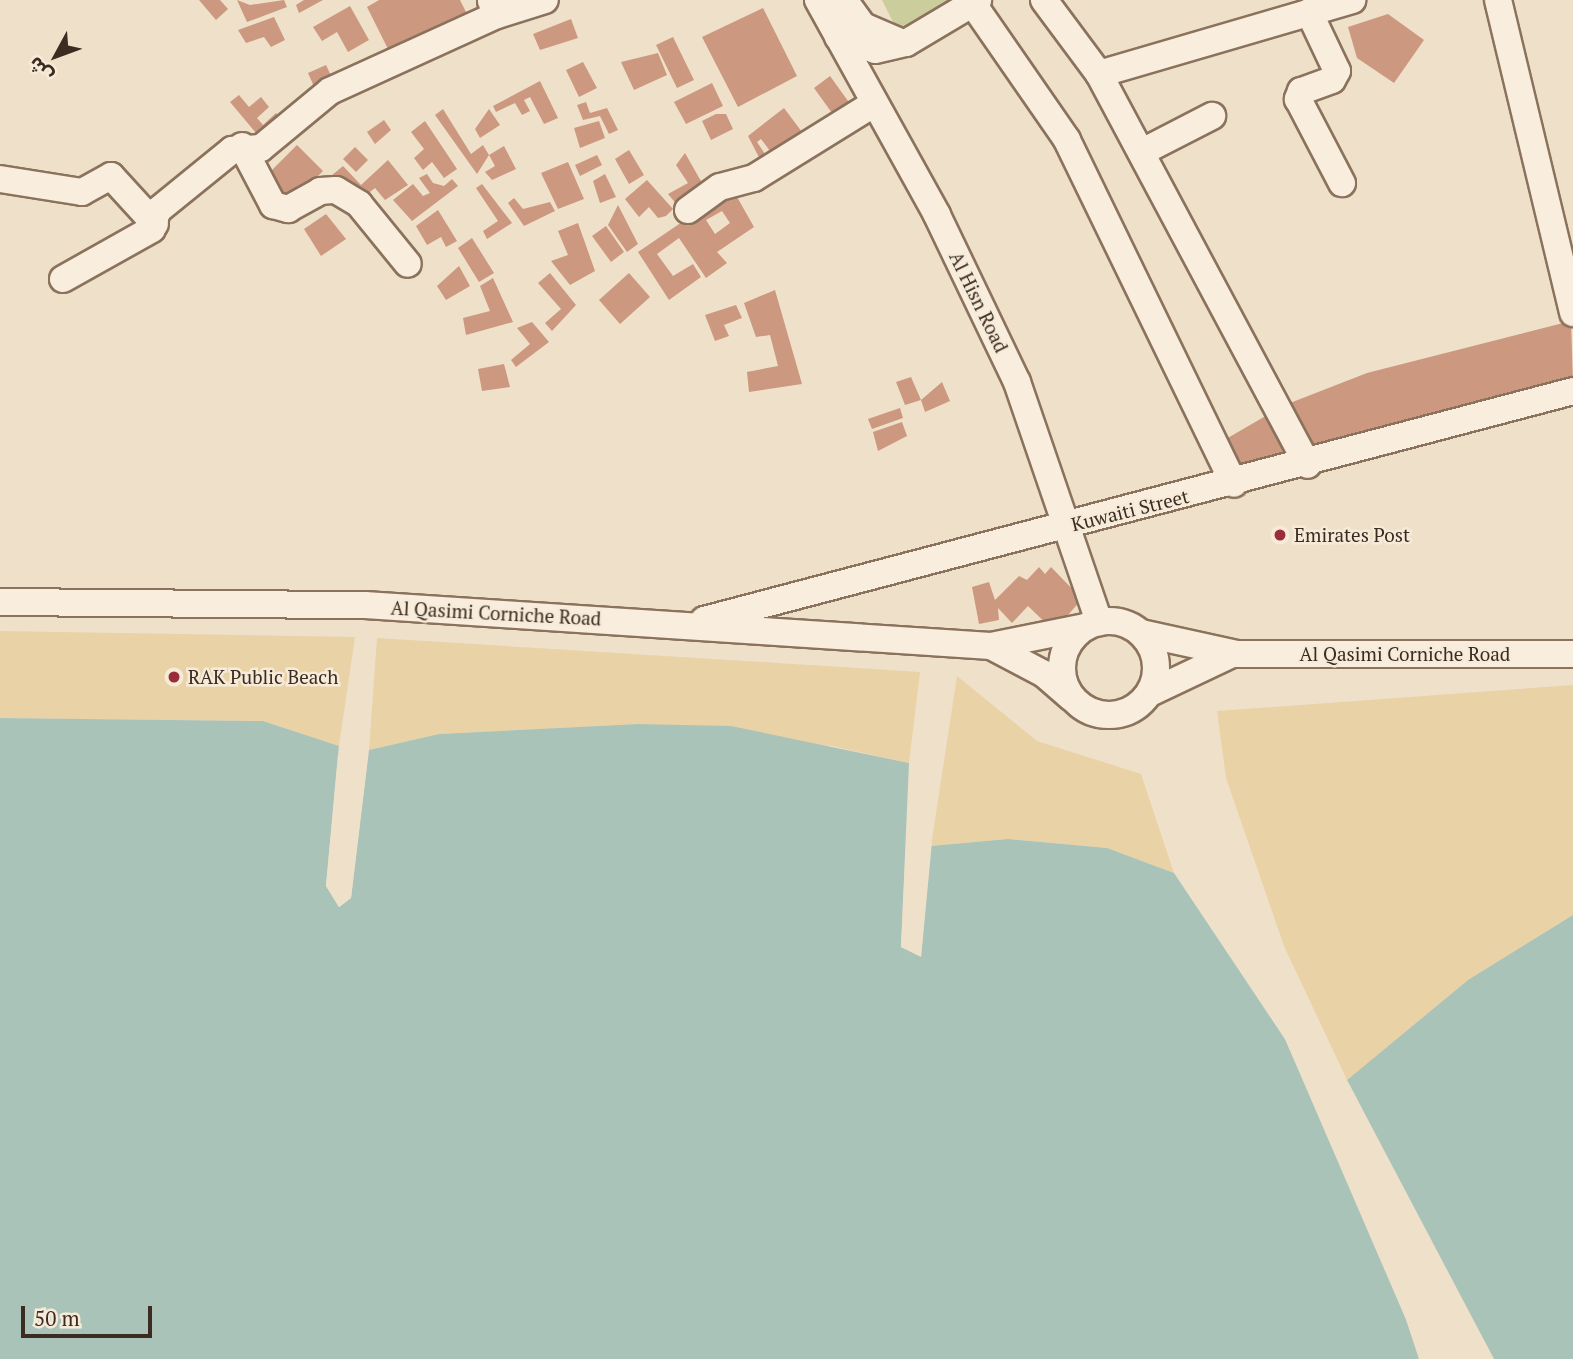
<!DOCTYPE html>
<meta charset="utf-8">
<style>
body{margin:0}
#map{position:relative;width:1573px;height:1359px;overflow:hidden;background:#efe0c9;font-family:"PT Serif","Noto Sans Arabic",serif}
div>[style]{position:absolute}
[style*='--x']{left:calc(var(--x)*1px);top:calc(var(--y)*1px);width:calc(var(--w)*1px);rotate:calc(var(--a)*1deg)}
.green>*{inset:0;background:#cccd9c}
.sand>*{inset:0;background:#ead2a7}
.water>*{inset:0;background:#aac3b9}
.pier>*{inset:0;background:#efe0c9}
.building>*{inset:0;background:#cc987f}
.roads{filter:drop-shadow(2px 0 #8b725d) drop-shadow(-2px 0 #8b725d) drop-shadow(0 2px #8b725d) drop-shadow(0 -2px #8b725d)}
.minor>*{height:26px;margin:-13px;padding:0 13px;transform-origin:13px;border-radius:13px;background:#f9eedd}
.minor>.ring{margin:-13px;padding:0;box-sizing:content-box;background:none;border:26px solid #f9eedd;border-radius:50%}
.dots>*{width:19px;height:19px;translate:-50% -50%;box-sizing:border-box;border:4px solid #f6ebd9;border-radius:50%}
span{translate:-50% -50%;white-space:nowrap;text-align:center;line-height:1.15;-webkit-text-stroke:5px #f6ebd9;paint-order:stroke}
.street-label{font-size:19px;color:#3c2b21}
.poi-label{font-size:19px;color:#3c2b21}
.left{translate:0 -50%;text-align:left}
.north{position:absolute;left:21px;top:21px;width:70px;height:70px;-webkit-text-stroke:5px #f6ebd9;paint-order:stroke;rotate:229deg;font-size:19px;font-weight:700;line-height:28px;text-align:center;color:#3c2b21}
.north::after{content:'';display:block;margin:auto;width:24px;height:32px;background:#3c2b21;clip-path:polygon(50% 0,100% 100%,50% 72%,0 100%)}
.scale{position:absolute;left:21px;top:1306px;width:131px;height:32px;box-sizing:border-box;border:4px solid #3c2b21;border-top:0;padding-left:9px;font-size:21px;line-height:24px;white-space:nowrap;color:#3c2b21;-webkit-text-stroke:5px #f6ebd9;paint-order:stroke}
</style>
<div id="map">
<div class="green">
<div style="clip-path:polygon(882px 0,950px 0,899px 34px)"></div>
</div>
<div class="sand">
<div style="clip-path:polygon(0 631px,355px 637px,339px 746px,263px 721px,0 718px)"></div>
<div style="clip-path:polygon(377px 638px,920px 672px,909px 763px,832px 746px,638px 724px,439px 734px,369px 750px)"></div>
<div style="clip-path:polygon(957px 676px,1037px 741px,1141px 774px,1174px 873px,1107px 848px,1008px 839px,931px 846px)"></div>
<div style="clip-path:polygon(1573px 685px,1573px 915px,1468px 980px,1347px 1080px,1284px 946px,1226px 778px,1217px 711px)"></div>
</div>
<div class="water">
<div style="clip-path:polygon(0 718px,263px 721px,339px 746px,326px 886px,339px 907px,351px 898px,369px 750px,439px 734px,638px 724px,731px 726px,909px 763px,901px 947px,921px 956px,931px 846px,1008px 839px,1107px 848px,1174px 873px,1285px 1039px,1389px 1268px,1419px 1359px,0 1359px)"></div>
<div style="clip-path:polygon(1573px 915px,1573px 1359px,1494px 1359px,1347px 1080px,1468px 980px)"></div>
</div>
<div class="pier">
<div style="clip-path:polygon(339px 743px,330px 885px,340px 902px,348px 896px,369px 747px,351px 898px,339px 907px,326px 886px)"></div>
<div style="clip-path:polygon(910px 759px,904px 945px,918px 951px,928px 845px,932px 842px,921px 957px,901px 947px)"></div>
<div style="clip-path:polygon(1172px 869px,1288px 1037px,1392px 1266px,1423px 1359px,1285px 1039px)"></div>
<div style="clip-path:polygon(1345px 1076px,1430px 1242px,1494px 1359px,1427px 1244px)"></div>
</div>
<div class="building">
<div style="clip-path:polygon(199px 0,220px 0,228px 9px,216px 20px)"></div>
<div style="clip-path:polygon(237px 0,250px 5px,284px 0,287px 7px,247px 22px)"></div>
<div style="clip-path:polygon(304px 0,323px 0,299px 13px,296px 5px)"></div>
<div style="clip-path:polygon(379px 0,460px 0,468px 16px,392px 57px,367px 7px)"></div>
<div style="clip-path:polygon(350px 6px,369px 40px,348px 52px,337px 32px,322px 41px,313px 27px)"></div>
<div style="clip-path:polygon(763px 8px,797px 76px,738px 107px,702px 37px)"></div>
<div style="clip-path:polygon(1388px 14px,1424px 40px,1394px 83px,1357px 58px,1348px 27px)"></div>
<div style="clip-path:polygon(274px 17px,285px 40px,271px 47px,264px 37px,246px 43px,238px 30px)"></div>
<div style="clip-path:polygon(571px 19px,578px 38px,540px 50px,533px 34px)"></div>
<div style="clip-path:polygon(673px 37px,694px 80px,677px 88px,656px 45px)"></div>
<div style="clip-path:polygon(658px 53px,667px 75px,634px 90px,621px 62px)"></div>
<div style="clip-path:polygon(583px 62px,597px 88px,579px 97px,566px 70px)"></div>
<div style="clip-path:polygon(326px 65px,334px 82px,316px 91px,308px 73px)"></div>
<div style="clip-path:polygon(830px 76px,853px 108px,837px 120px,814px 88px)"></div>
<div style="clip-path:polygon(540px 81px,558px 118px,544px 124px,530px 97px,524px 100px,530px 111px,522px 115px,515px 103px,496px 112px,493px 106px)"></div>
<div style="clip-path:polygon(712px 83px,723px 106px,686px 124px,674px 102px)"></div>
<div style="clip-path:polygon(239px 95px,249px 107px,261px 97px,269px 107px,257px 118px,263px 125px,276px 113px,283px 121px,261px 139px,230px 102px)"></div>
<div style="clip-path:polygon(586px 102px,590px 113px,607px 108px,618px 130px,609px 134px,600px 116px,583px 120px,577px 105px)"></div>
<div style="clip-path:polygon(evenodd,784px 108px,808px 140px,765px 169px,748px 136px,784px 108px,761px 139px,770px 151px,765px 154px,757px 142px,761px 139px)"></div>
<div style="clip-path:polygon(443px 109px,471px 154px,483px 145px,489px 155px,504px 146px,516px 169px,492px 180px,485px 172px,495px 166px,489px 155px,477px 174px,435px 115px)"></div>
<div style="clip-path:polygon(489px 109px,500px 125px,480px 138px,475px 129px)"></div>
<div style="clip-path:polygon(716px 114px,726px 114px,733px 129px,711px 140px,702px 121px)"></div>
<div style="clip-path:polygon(384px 120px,391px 130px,375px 144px,367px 132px)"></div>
<div style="clip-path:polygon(425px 121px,457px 169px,444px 178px,432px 162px,423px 170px,414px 158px,424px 149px,411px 132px)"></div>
<div style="clip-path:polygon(599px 121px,605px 138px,580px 148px,574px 128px)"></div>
<div style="clip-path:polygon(297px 145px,323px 171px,292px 202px,266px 176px)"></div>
<div style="clip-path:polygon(355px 147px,368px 160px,356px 172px,343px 159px)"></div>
<div style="clip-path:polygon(629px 150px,644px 175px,629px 184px,615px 159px)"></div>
<div style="clip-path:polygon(685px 153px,706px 190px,678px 206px,668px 194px,688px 183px,676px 165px)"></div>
<div style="clip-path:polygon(597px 155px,602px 165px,580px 176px,575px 165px)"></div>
<div style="clip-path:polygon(388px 160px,408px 185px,385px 200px,375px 188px,362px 198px,349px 196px,331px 176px,343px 166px,361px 185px)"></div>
<div style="clip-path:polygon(568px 162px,584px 199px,558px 209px,541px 173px)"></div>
<div style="clip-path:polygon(427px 174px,433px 183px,444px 186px,452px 179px,458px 186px,412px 221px,393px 200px,413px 184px,423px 196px,430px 193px,419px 178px)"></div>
<div style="clip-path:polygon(605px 174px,616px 197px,600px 203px,593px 181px)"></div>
<div style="clip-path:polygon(647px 180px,673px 209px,666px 216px,658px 218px,649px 207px,639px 217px,625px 199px)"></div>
<div style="clip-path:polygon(482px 184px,512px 223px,487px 239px,483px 231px,498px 221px,476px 188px)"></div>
<div style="clip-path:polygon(evenodd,732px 188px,754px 227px,717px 252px,727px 263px,706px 278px,679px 238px,657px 254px,673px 276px,693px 264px,701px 277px,669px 300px,638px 252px,732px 188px,722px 211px,730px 223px,715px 234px,706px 220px,722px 211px)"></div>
<div style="clip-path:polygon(514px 198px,523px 209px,550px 202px,555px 211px,524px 226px,508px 203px)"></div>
<div style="clip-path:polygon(618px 205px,638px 244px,627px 252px,608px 225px)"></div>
<div style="clip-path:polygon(438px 210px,457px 241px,446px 247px,441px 237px,427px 245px,416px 226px)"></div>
<div style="clip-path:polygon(326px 214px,346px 239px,321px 256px,304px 229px)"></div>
<div style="clip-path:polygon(578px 223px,595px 271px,570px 285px,551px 261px,568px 255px,558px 231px)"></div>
<div style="clip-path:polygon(606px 226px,624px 252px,611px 262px,592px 236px)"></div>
<div style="clip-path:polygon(472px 238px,494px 273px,479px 282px,458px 248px)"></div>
<div style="clip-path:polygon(459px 266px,470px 286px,446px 300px,437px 286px)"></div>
<div style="clip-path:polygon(550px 273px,576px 305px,552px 331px,545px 323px,561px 309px,538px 283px)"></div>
<div style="clip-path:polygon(629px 273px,650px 297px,620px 324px,599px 300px)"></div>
<div style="clip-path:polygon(493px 278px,513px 322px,466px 335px,463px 318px,490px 311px,480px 286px)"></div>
<div style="clip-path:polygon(775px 290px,802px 384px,749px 392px,747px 372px,778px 366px,770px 335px,756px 337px,744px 303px)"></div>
<div style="clip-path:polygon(736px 305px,742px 318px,724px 325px,729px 336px,715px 341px,705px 315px)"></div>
<div style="clip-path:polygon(1571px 321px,1573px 383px,1314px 454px,1290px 403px,1367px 373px)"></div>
<div style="clip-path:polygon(532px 322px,549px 342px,516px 367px,511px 360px,530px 344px,517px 328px)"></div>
<div style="clip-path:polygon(504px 364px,510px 387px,482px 391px,478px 369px)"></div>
<div style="clip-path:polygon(911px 377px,921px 400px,942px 382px,950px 401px,925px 412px,921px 400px,905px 405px,896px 382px)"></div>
<div style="clip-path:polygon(900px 408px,903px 418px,872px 429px,868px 419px)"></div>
<div style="clip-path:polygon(1276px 410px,1297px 463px,1242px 478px,1226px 439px)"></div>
<div style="clip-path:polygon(902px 422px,907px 436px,878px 451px,873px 432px)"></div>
<div style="clip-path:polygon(1039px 567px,1045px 574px,1051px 567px,1082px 599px,1054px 631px,1028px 606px,1012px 623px,998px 608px,999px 620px,979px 624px,972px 587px,989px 582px,995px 600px,1019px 576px,1027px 580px)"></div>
</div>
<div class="roads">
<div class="minor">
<div style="--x:818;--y:0;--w:246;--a:61"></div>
<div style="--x:937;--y:215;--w:185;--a:64.4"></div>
<div style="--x:1017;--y:382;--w:254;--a:71.1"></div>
<div style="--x:844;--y:0;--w:32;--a:54"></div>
<div style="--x:863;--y:26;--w:38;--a:23"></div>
<div style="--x:1044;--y:0;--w:92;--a:53.4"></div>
<div style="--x:1099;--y:74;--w:264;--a:-16.3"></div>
<div style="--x:1498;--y:0;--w:322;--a:76.5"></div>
<div style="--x:491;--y:1;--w:15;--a:67"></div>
<div style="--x:497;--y:15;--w:50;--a:-17.4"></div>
<div style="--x:973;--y:4;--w:165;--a:55.3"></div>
<div style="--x:1067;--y:140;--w:382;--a:64.1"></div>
<div style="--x:1309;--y:12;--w:65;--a:64.6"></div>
<div style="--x:1337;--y:71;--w:10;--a:119"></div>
<div style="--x:1332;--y:80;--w:33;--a:160"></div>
<div style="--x:1301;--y:91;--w:9;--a:111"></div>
<div style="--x:1298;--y:99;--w:95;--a:62.4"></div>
<div style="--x:838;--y:37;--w:39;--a:19"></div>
<div style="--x:875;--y:50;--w:32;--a:-13"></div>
<div style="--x:906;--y:43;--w:84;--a:-30.8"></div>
<div style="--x:1099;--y:74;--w:443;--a:61.9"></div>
<div style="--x:242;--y:146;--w:67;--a:62.3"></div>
<div style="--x:273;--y:205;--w:16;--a:15"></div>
<div style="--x:288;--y:209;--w:37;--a:-29"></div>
<div style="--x:320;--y:191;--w:16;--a:-4"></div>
<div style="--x:336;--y:190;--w:27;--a:31"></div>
<div style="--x:359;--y:204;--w:77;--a:50.8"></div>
<div style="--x:1142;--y:152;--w:79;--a:-27.2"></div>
<div style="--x:0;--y:179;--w:83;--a:9"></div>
<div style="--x:82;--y:192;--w:33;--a:-29"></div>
<div style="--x:111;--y:176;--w:65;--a:47.5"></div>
<div style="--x:688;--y:210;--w:39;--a:-36"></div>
<div style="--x:720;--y:187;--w:35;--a:-15"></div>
<div style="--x:754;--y:178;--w:142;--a:-31.8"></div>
<div style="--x:63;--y:279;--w:102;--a:-29.3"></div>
<div style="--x:152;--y:229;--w:19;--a:-74"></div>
<div style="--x:157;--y:211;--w:97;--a:-39.1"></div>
<div style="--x:232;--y:150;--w:29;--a:-4"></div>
<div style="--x:261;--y:148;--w:89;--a:-39.6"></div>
<div style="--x:330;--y:91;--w:183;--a:-24.5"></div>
<div style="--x:0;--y:602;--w:365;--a:0.5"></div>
<div style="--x:365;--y:605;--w:627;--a:3.75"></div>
<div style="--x:991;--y:646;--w:96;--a:-11.4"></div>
<div style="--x:704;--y:620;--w:899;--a:-14.76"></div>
<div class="ring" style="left:1062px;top:621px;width:68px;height:68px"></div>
<div style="--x:1141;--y:633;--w:98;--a:12.3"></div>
<div style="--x:1237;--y:654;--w:336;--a:0"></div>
<div style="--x:991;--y:646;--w:60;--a:27.8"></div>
<div style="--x:1044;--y:674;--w:37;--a:41"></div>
<div style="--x:1150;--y:693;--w:86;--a:-25.4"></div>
</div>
</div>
<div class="dots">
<div style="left:1280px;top:535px;background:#9a2d39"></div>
<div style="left:174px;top:677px;background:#9a2d39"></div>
</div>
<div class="street-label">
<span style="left:979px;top:302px;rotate:64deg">Al Hisn Road</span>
<span style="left:1130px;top:510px;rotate:-14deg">Kuwaiti Street</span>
<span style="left:496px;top:613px;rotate:3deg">Al Qasimi Corniche Road</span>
<span style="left:1405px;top:654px">Al Qasimi Corniche Road</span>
</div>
<div class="poi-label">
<span class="left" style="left:1294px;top:535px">Emirates Post</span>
<span class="left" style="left:188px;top:677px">RAK Public Beach</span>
</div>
<div class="north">ش</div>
<div class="scale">50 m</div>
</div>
